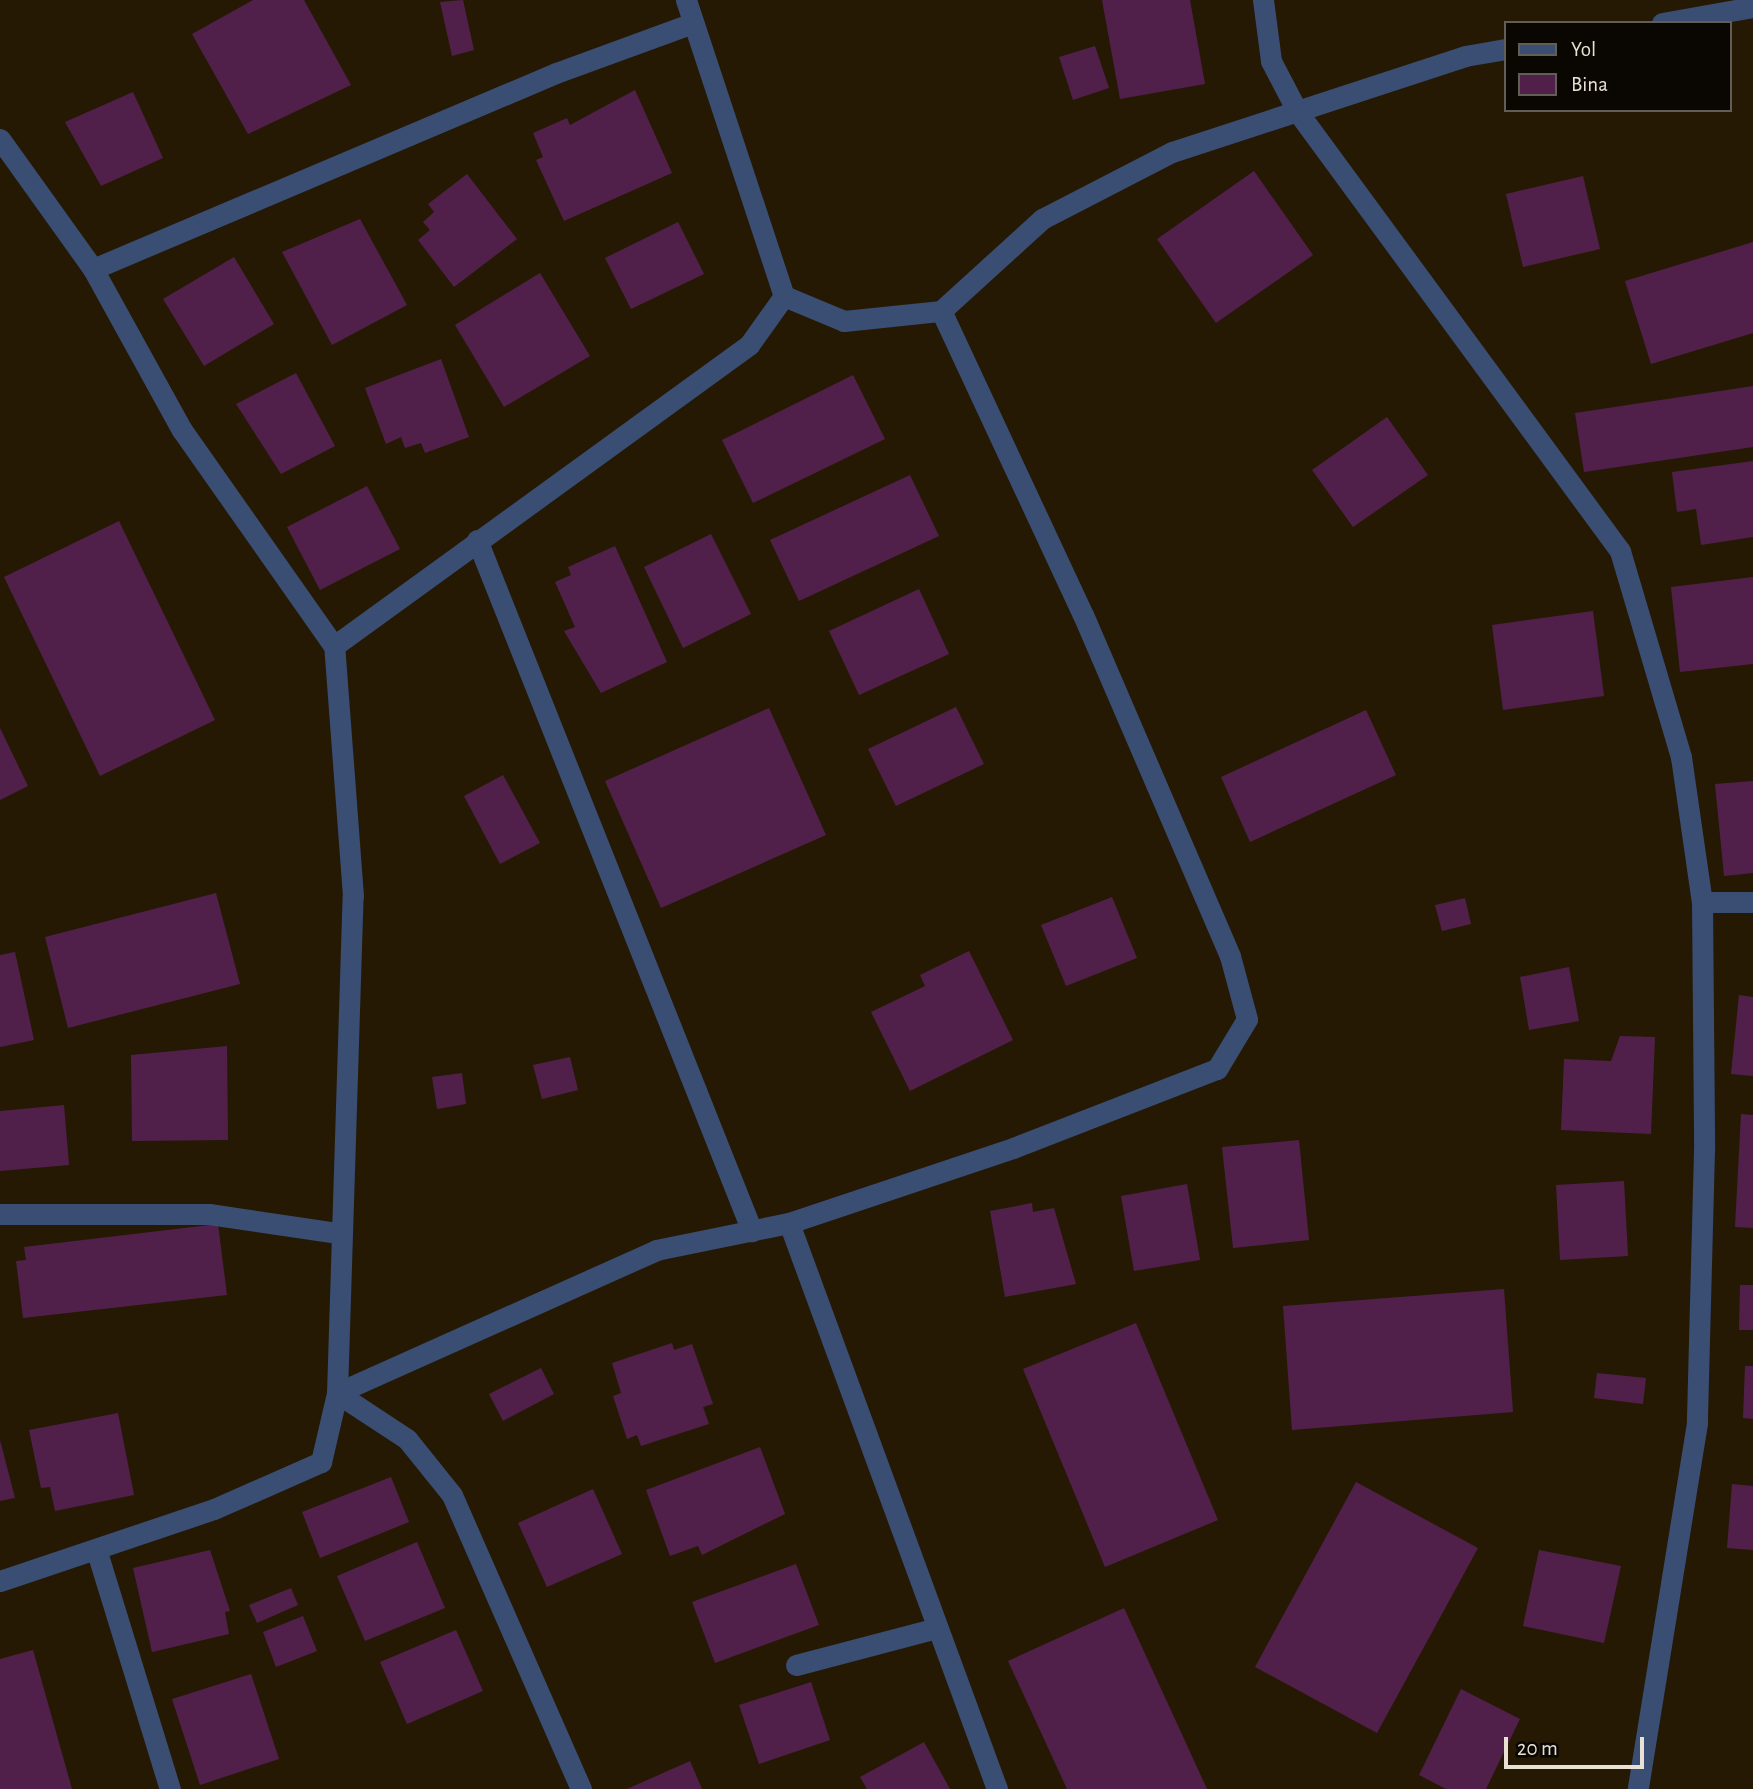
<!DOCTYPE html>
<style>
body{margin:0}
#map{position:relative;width:1753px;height:1789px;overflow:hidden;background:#251904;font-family:"Alegreya Sans",sans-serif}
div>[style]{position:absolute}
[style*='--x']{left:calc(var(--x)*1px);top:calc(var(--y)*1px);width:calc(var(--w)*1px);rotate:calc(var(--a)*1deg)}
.building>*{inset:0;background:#51204a}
.minor>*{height:21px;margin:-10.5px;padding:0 10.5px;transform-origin:10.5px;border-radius:10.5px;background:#3a4d73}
span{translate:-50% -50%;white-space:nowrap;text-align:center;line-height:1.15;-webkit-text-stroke:7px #0a0601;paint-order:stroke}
.legend{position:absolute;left:1504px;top:21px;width:228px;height:91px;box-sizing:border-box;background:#0a0601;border:2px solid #635e55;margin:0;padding:9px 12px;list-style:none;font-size:21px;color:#e9e1d4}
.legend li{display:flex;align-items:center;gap:14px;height:35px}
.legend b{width:35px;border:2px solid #635e55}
.scale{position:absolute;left:1504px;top:1737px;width:140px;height:32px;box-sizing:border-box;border:4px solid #e9e1d4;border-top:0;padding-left:9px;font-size:21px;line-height:24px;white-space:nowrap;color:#e9e1d4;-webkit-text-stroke:5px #0a0601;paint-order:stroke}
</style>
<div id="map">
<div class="building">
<div style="clip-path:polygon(253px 0,304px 0,351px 85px,248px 134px,192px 34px)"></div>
<div style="clip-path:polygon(463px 0,474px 50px,452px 56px,440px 2px)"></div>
<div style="clip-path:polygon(1102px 0,1190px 0,1205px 84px,1120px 99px)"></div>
<div style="clip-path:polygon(1095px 46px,1109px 88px,1073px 100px,1059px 57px)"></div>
<div style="clip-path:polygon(635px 90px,672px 173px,564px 221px,536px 160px,543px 157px,533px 133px,567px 118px,570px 125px)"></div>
<div style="clip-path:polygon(133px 92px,163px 158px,101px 186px,65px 122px)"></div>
<div style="clip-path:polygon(1254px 171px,1313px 255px,1216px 323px,1157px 239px)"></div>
<div style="clip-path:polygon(467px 174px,517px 239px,454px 287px,418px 240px,430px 230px,423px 222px,434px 212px,428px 204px)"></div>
<div style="clip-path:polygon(1583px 176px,1600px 249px,1523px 267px,1506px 194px)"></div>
<div style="clip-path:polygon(360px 219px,407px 305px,332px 345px,282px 252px)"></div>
<div style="clip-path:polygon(678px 222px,704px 274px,631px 309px,605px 258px)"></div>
<div style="clip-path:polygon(1753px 242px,1753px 333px,1651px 364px,1625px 281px)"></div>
<div style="clip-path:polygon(234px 257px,274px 324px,204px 366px,163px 299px)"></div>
<div style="clip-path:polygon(540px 273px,590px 356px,504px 407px,455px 325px)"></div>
<div style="clip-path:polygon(441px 359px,469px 437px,425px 453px,421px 443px,405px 448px,401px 437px,386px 444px,365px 388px)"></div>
<div style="clip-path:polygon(296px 373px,335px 446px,281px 474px,236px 404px)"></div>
<div style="clip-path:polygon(853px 375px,885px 439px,753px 503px,722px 440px)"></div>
<div style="clip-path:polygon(1753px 386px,1753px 447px,1584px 472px,1575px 413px)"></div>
<div style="clip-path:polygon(1387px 417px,1428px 475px,1353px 527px,1312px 470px)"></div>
<div style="clip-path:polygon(1753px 461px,1753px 537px,1701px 545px,1696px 509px,1677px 512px,1672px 472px)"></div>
<div style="clip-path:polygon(910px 475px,939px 536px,799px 601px,770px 540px)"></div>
<div style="clip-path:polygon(367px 486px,400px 549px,320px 590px,287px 527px)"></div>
<div style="clip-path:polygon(119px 521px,215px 720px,100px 776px,4px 577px)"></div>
<div style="clip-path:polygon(711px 534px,751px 614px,683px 648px,644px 567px)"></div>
<div style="clip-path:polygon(615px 546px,667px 662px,601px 693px,564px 631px,575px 627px,555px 582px,571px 575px,568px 567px)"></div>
<div style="clip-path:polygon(1753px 577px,1753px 664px,1680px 672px,1671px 587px)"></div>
<div style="clip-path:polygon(919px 589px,949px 654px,859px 695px,829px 631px)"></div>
<div style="clip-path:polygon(1593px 611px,1604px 696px,1503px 710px,1492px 625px)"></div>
<div style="clip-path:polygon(956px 707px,984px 764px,896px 806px,868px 749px)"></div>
<div style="clip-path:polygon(769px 708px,826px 835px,661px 908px,605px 781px)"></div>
<div style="clip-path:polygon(1366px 710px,1396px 775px,1250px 842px,1221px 777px)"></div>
<div style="clip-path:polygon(0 728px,28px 786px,0 800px)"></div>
<div style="clip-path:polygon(503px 775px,540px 843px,500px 864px,464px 796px)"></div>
<div style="clip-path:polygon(1753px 781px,1753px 873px,1724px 876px,1715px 784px)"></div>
<div style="clip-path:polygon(216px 893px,240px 984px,68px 1028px,45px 937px)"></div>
<div style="clip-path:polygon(1112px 897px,1137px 958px,1066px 986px,1041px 925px)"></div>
<div style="clip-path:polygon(1465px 898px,1471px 924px,1442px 931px,1435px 905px)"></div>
<div style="clip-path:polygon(969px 951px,1013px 1040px,910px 1091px,871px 1012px,925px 986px,920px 975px)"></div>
<div style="clip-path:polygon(15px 952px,34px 1040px,0 1047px,0 955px)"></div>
<div style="clip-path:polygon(1569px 967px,1579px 1021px,1529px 1030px,1520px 977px)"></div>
<div style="clip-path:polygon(1739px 995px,1753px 997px,1753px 1076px,1731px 1074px)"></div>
<div style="clip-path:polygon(1620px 1036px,1655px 1037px,1651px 1134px,1561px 1130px,1564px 1059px,1611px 1061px)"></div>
<div style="clip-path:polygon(227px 1046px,228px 1140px,132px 1141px,131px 1055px)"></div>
<div style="clip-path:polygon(570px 1057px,578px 1090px,542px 1099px,533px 1065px)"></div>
<div style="clip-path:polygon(462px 1073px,466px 1104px,437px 1109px,432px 1077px)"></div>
<div style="clip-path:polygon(64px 1105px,69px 1165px,0 1171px,0 1111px)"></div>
<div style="clip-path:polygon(1741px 1114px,1753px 1115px,1753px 1228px,1735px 1227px)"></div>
<div style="clip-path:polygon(1299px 1140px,1309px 1240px,1233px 1248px,1222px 1147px)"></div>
<div style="clip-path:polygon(1624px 1181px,1628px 1256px,1560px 1260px,1556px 1185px)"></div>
<div style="clip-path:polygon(1187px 1184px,1200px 1260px,1134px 1271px,1121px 1196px)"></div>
<div style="clip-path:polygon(1032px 1203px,1033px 1212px,1054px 1208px,1076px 1284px,1005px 1297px,990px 1211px)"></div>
<div style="clip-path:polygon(218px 1224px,227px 1295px,23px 1318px,16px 1261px,26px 1260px,24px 1247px)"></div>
<div style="clip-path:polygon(1740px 1285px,1753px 1285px,1753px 1330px,1739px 1330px)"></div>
<div style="clip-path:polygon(1504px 1289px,1513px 1412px,1292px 1430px,1283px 1306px)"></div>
<div style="clip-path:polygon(1136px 1323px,1218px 1520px,1105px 1567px,1023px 1369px)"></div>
<div style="clip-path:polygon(672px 1343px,674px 1350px,692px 1344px,713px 1404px,703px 1407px,709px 1424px,641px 1446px,637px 1435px,627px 1439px,613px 1396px,621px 1393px,612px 1363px)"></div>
<div style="clip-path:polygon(1745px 1366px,1753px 1366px,1753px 1419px,1743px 1418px)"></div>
<div style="clip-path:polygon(541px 1368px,554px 1394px,503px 1421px,489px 1394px)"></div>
<div style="clip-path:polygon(1597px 1373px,1646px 1378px,1643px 1404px,1594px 1398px)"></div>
<div style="clip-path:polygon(118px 1413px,134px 1495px,55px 1511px,50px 1487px,41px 1488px,29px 1430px)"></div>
<div style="clip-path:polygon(0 1440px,15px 1498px,0 1501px)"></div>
<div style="clip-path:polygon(760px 1447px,785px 1514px,702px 1555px,698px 1546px,670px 1556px,646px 1490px)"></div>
<div style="clip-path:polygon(391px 1477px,409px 1522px,320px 1558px,302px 1512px)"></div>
<div style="clip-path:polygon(1356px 1482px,1478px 1548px,1377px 1733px,1255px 1667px)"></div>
<div style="clip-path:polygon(1732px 1484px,1753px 1486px,1753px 1550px,1727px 1548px)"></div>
<div style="clip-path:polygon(593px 1489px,622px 1554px,547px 1587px,518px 1523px)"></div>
<div style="clip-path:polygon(417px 1542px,445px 1608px,365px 1641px,337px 1576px)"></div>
<div style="clip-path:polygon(210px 1550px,230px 1611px,225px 1612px,229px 1634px,152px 1652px,133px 1568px)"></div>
<div style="clip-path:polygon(1539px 1550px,1621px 1566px,1604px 1643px,1523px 1626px)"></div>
<div style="clip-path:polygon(796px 1564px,819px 1625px,715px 1663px,692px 1602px)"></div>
<div style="clip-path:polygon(291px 1588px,298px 1605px,257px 1623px,249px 1605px)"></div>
<div style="clip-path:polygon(1124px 1608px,1207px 1789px,1067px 1789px,1008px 1661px)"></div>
<div style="clip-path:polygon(303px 1616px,317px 1651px,276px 1667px,263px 1632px)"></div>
<div style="clip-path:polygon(456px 1630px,483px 1691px,407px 1724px,380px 1662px)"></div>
<div style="clip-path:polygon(33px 1650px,72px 1789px,0 1789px,0 1659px)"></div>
<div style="clip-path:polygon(251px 1674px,279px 1759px,200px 1785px,172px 1699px)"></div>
<div style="clip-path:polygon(811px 1682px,830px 1740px,759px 1764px,739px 1705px)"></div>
<div style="clip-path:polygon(1461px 1689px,1520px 1719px,1486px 1789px,1446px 1789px,1419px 1775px)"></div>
<div style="clip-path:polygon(924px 1742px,950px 1789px,867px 1789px,860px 1777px)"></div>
<div style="clip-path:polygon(690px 1761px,702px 1789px,627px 1789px)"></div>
</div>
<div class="minor">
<div style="--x:686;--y:0;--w:312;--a:71.7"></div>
<div style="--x:784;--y:296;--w:65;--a:22.6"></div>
<div style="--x:844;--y:321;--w:98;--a:-5.9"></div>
<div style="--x:941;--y:311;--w:137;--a:-42.3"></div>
<div style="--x:1042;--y:219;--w:146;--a:-27.3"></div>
<div style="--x:1172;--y:152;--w:308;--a:-18.1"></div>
<div style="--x:1465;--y:56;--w:42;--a:-9.7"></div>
<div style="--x:1263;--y:0;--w:62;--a:82.5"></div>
<div style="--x:1271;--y:61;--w:56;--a:62.5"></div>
<div style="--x:1297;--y:111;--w:546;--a:53.72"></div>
<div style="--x:1620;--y:551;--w:215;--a:73.5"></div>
<div style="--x:1681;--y:757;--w:147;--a:81.8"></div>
<div style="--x:1702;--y:902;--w:248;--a:89.5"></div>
<div style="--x:1704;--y:1150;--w:273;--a:91.5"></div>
<div style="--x:1697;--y:1423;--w:371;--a:99.2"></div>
<div style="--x:1662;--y:23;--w:92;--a:-10"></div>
<div style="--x:0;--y:139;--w:160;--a:54.4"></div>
<div style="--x:93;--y:269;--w:184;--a:61.1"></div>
<div style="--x:182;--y:430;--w:264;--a:54.9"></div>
<div style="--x:93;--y:269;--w:503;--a:-22.94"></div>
<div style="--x:556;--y:73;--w:146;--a:-20.1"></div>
<div style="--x:477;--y:540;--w:744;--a:68.3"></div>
<div style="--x:1702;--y:902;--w:51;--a:0"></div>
<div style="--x:0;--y:1214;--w:209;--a:0"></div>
<div style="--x:209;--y:1214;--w:129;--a:8.4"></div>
<div style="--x:789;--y:1223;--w:236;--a:-18.5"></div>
<div style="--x:1013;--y:1148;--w:219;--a:-21.2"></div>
<div style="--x:1217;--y:1069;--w:58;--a:-59"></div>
<div style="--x:1247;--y:1019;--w:65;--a:-105.1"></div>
<div style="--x:1230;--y:956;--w:371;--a:-113.3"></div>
<div style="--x:1083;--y:615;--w:336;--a:-115"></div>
<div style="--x:97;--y:1552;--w:248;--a:72.9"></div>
<div style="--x:0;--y:1581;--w:226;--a:-18.6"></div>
<div style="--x:214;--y:1509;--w:117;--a:-23.7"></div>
<div style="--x:321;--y:1462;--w:71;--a:-76.9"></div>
<div style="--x:337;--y:1393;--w:497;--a:-88.2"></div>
<div style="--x:353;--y:896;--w:251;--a:-94.3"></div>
<div style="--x:334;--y:646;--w:513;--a:-35.95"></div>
<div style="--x:749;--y:345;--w:60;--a:-54.5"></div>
<div style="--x:796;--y:1665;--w:146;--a:-14.7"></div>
<div style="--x:581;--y:1789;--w:321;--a:-113.7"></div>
<div style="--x:452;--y:1495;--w:72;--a:-128.8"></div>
<div style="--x:407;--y:1439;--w:84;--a:-146.7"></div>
<div style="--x:337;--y:1393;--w:350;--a:-24.1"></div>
<div style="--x:656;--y:1250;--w:136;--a:-11.5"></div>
<div style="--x:789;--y:1223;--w:603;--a:69.82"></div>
</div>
<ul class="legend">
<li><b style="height:9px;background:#3a4d73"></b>Yol</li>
<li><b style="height:19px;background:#51204a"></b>Bina</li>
</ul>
<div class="scale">20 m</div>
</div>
